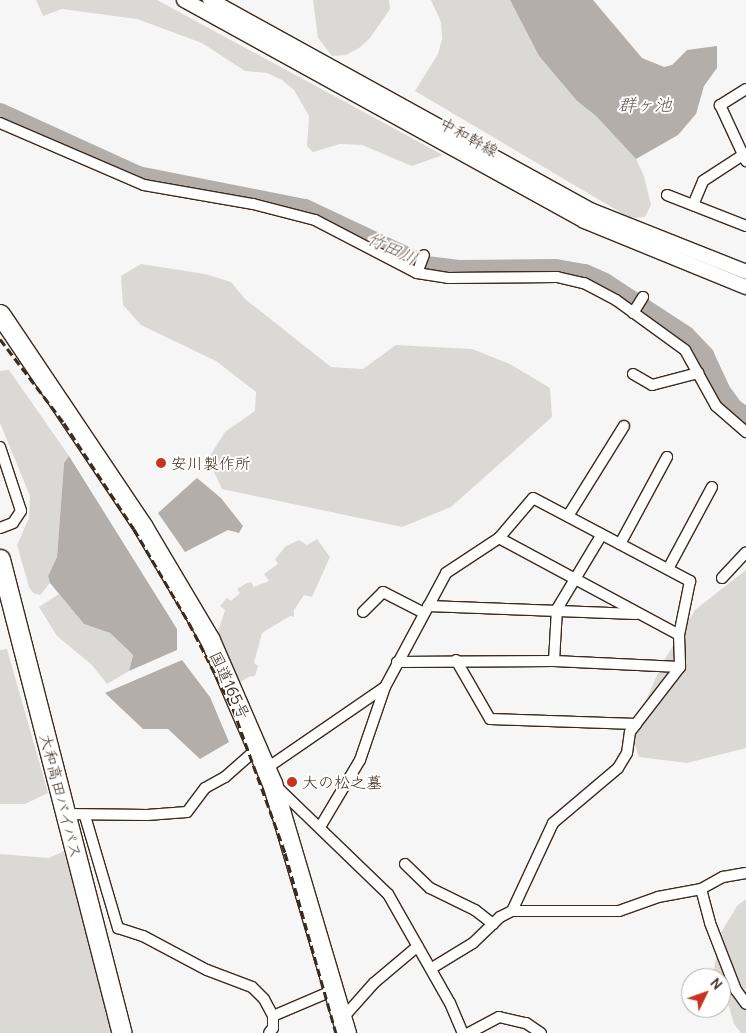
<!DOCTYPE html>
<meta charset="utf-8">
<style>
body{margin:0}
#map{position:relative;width:746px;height:1033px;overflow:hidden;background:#f7f6f6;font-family:Delius,"Klee One",sans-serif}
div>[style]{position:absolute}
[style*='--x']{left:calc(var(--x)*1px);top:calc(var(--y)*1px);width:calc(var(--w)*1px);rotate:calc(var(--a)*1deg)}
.green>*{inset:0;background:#dbd9d6}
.water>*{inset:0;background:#b4aeaa}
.river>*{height:18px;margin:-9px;padding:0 9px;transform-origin:9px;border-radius:9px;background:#b4aeaa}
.roads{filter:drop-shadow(1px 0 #3b2a1e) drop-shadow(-1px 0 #3b2a1e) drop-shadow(0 1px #3b2a1e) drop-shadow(0 -1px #3b2a1e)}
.street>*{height:10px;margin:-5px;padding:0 5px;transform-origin:5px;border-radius:5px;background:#fff}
.secondary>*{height:14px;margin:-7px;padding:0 7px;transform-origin:7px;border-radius:7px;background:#fff}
.highway>*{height:19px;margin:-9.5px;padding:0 9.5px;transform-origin:9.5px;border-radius:9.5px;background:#fff}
.rail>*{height:3px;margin-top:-1.5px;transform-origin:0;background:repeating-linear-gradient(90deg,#3b2a1e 0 8px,transparent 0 12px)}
.dots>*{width:14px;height:14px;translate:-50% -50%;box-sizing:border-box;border:2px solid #fff;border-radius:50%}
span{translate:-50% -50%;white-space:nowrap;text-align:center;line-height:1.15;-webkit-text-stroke:4px #fff;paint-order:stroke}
.street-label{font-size:16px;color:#3b2a1e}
.poi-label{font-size:16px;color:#3b2a1e}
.left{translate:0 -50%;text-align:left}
.water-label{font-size:18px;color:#65584f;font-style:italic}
.north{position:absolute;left:681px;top:968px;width:50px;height:50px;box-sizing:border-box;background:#fff;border:1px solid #b1aaa5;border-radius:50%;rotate:48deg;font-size:14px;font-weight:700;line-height:20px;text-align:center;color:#3b2a1e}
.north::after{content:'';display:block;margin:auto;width:18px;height:22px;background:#c8321e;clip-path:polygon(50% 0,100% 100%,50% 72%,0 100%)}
</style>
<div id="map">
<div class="green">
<div style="clip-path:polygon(36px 0,157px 0,443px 155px,412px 166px,362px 145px,340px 144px,313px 152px,307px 146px,309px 116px,294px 90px,282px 80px,267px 73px,245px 71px,202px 43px,137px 19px,62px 9px,43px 16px)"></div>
<div style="clip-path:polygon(313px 0,389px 0,390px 9px,370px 38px,359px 48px,346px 55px,332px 56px,318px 38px)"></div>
<div style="clip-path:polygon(431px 0,510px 0,539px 56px,577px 101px,596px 116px,636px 159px,644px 176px,651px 205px,645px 217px,630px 218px,415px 91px,438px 54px,442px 39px,441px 22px)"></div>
<div style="clip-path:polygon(141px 264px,205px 274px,231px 282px,245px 299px,331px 367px,363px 369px,396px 345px,472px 349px,510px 364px,550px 388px,552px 417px,451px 507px,402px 527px,222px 489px,208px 459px,225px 432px,255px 411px,256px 392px,216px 361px,141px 325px,123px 305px,121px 276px)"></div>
<div style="clip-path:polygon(9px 370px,69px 456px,64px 463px,57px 557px,48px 576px,50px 583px,40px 595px,33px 593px,29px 587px,17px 545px,29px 518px,30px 496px,0 423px,0 371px)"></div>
<div style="clip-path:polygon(317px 539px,330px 557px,312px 597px,304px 595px,294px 610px,294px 617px,290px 616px,262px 633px,254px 663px,258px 666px,255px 676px,248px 677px,238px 684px,218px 632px,225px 610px,220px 606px,227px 598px,231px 601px,240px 593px,237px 589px,247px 583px,251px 582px,254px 587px,269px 581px,264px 574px,278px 564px,275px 559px,286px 546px,299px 540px,307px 545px)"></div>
<div style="clip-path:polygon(746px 570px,746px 748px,687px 763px,639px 757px,631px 734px,663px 662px,695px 610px)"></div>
<div style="clip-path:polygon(59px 594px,84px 624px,110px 633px,127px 649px,133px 655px,129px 671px,107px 684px,92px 665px,57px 636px,39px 607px)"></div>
<div style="clip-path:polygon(7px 649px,48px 793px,25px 804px,0 804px,0 650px)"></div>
<div style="clip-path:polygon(64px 851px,114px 1033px,0 1033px,0 854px,49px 858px)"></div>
<div style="clip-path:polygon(746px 899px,746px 1033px,741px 1033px,734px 1024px,721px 978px,718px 978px,714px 969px,720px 934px,737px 906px)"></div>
</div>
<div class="water">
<div style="clip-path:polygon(510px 0,593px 0,642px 58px,664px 67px,672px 65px,687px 50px,717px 46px,717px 68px,704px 86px,696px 114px,678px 135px,636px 159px,596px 116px,577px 101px,539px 56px)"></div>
<div style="clip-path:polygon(69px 456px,177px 629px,177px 650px,129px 671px,133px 655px,127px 649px,110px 633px,84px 624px,50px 583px,48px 576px,57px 557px,64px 463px)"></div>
<div style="clip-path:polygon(197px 478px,221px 498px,243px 526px,239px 533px,228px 530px,185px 552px,158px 513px)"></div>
<div style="clip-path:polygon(182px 660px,210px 697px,229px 742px,200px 759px,168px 729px,143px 729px,105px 693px)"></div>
</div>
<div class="river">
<div style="--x:0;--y:112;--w:152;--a:24.5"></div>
<div style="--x:138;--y:175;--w:170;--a:11.2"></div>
<div style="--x:305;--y:208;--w:134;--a:25.2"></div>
<div style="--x:426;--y:265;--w:31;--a:7"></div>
<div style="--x:457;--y:269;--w:99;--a:-0.6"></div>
<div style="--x:556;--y:268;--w:29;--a:10"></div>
<div style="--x:585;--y:273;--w:22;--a:24"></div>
<div style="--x:605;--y:282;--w:97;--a:33.2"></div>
<div style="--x:686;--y:335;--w:28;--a:46"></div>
<div style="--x:705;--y:355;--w:38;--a:65"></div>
<div style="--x:721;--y:390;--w:22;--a:54"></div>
<div style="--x:734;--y:408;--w:14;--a:34"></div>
</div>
<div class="roads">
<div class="street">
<div style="--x:746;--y:89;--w:31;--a:148"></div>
<div style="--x:720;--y:105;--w:62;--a:65.1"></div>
<div style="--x:0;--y:123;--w:157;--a:23.3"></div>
<div style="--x:144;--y:185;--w:111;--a:9.9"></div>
<div style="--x:253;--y:204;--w:64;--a:14.5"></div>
<div style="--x:315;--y:220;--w:115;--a:27.5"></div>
<div style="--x:417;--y:273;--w:31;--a:9"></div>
<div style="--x:448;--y:278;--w:109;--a:-0.5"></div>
<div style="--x:557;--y:277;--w:28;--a:13"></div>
<div style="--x:584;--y:283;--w:36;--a:28"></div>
<div style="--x:616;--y:300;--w:85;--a:35.9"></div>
<div style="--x:685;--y:350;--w:64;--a:61"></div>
<div style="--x:716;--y:406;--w:40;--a:41"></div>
<div style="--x:667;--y:195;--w:85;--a:21.4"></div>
<div style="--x:693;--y:205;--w:26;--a:-67"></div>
<div style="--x:703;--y:181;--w:51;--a:-33.1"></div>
<div style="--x:417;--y:273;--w:19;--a:-69"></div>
<div style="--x:633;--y:313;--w:19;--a:-58"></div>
<div style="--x:633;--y:374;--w:22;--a:30"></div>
<div style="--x:652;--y:385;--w:48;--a:-14.6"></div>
<div style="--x:0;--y:447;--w:67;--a:71.8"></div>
<div style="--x:21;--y:511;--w:14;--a:124"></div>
<div style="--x:13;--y:523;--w:14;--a:159"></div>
<div style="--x:568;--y:516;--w:106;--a:-58.1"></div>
<div style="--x:499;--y:538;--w:204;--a:28.3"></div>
<div style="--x:620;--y:544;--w:99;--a:-61.6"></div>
<div style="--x:668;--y:569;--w:93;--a:-61.8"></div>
<div style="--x:722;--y:578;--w:35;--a:-47"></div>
<div style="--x:428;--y:606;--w:208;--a:2.2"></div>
<div style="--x:363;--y:612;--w:28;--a:-45"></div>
<div style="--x:383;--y:592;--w:46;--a:27.1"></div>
<div style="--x:554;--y:661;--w:52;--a:-86.7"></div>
<div style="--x:557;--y:609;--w:87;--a:-59"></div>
<div style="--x:397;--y:662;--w:157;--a:-0.4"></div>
<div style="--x:554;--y:661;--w:126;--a:2.7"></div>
<div style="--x:385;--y:687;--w:129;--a:-61.8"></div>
<div style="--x:446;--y:573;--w:64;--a:-33.4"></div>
<div style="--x:499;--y:538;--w:52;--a:-49.6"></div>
<div style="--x:533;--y:498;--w:178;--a:27.9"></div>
<div style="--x:690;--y:581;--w:55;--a:101.5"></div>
<div style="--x:679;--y:635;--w:32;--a:88"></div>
<div style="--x:680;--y:667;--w:72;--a:127.7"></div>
<div style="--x:636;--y:724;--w:146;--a:-178"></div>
<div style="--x:490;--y:719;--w:68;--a:-120"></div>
<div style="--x:267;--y:768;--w:143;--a:-34.5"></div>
<div style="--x:385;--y:687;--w:77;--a:108.9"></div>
<div style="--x:360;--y:760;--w:78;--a:120.8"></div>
<div style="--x:276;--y:786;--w:156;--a:44"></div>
<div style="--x:388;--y:894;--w:125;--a:60.4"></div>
<div style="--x:450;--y:1003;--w:33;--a:67"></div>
<div style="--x:66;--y:814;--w:81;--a:0.7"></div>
<div style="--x:147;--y:815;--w:40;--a:-4.3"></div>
<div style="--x:187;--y:812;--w:30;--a:-53"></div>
<div style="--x:205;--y:788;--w:23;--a:-29"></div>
<div style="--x:225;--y:777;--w:45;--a:-41.4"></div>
<div style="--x:85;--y:816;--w:117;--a:73.6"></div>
<div style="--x:118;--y:928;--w:26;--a:18"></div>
<div style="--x:143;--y:936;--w:72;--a:28"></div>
<div style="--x:207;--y:970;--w:48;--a:20.7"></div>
<div style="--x:252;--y:987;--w:17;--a:45"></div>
<div style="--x:264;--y:999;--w:19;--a:62"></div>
<div style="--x:273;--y:1016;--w:12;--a:90"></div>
<div style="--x:273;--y:1028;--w:6;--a:129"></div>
<div style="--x:405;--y:864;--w:35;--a:44"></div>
<div style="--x:430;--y:888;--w:50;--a:26.1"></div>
<div style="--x:475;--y:910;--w:23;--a:38"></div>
<div style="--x:701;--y:889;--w:35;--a:75"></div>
<div style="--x:710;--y:923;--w:72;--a:68.8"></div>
<div style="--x:736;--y:990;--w:17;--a:54"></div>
<div style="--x:512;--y:911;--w:97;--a:-65"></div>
<div style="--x:553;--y:823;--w:85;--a:-40.2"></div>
<div style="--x:618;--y:768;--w:17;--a:-59"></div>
<div style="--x:627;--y:753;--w:21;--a:-82"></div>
<div style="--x:630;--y:732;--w:10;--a:-53"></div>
<div style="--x:432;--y:968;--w:48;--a:-31.4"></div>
<div style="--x:473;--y:943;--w:37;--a:-44"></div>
<div style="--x:500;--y:917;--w:13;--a:-27"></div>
<div style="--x:512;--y:911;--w:107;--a:0"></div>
<div style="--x:619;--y:911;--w:41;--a:-19.7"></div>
<div style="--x:658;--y:897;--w:44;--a:-10.5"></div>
<div style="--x:701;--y:889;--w:25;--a:-29"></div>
<div style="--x:723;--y:877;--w:23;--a:-10"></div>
<div style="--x:273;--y:1016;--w:66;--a:-23.1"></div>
<div style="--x:342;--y:1019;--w:48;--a:-48.4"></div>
<div style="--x:374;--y:983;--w:57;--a:-40.1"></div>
<div style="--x:469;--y:1033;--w:34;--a:-28"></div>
<div style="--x:499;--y:1017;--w:28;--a:13"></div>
<div style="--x:526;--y:1023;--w:18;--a:34"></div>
</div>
<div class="secondary">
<div style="--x:184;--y:0;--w:457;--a:28.9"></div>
<div style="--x:584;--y:221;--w:175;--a:22.2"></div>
<div style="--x:210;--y:0;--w:437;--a:28.9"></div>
<div style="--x:593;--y:211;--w:165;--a:21.7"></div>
</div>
<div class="highway">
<div style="--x:0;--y:314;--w:257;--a:56.1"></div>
<div style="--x:143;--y:527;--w:131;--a:59.3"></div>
<div style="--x:210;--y:640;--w:156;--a:66.6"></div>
<div style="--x:272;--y:783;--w:261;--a:73.5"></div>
<div style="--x:0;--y:559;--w:489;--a:75.6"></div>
</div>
</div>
<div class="rail">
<div style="--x:0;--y:339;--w:106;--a:52.7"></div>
<div style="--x:64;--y:423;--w:127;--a:56.6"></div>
<div style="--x:134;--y:529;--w:109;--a:59.7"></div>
<div style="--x:189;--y:623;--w:97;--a:62.9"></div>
<div style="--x:233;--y:709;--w:153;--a:70.1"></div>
<div style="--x:285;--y:853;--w:187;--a:74.2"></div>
</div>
<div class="dots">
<div style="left:161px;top:463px;background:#c8321e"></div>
<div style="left:292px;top:782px;background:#c8321e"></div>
</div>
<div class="street-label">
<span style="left:469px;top:137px;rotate:29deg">中和幹線</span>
<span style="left:230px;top:685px;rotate:65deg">国道165号</span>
<span style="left:61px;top:796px;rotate:76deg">大和高田バイパス</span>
</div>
<div class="poi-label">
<span class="left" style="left:171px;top:463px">安川製作所</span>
<span class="left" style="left:302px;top:782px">大の松之墓</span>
</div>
<div class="water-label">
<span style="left:645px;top:105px">群ヶ池</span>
<span style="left:392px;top:249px;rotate:25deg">竹田川</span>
</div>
<div class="north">N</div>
</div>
